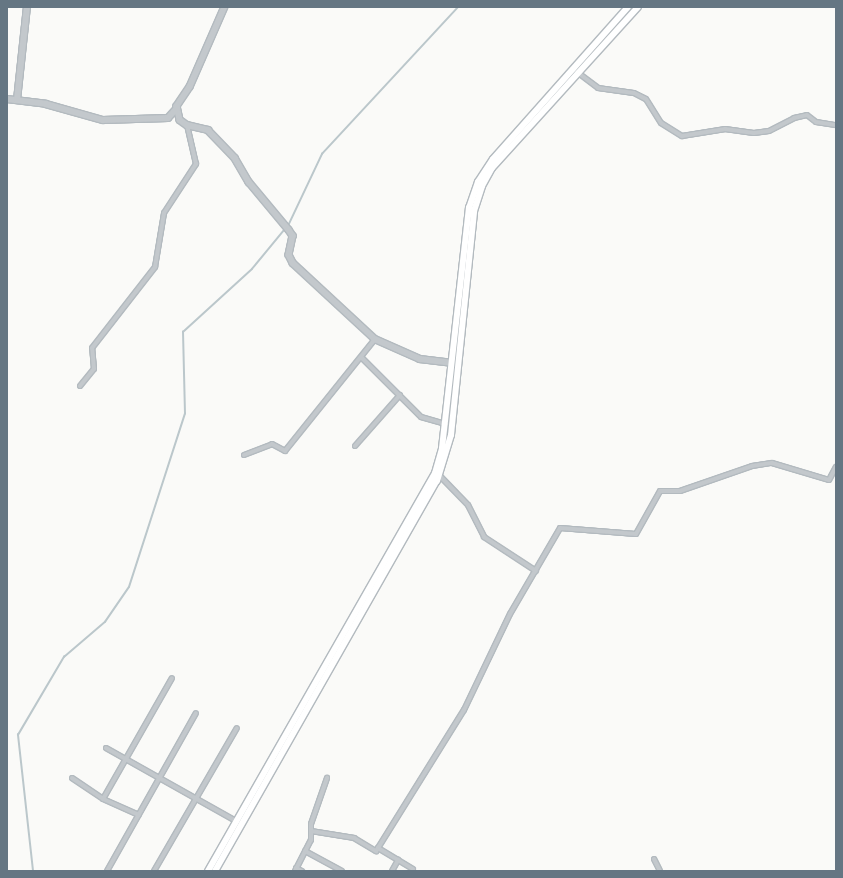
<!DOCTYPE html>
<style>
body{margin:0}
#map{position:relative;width:843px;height:878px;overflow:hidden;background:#fafaf8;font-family:Poppins,sans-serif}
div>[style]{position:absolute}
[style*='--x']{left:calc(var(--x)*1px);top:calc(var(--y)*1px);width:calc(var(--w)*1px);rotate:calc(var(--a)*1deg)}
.stream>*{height:1.5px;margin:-0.75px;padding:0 0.75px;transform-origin:0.75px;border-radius:0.75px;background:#bbc7cb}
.roads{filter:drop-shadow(1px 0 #b3babf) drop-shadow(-1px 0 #b3babf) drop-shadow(0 1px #b3babf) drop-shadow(0 -1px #b3babf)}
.minor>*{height:4px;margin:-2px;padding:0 2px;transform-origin:2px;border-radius:2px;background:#c3c8cc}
.tertiary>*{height:5.5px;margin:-2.75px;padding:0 2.75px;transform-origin:2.75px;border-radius:2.75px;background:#c3c8cc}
.secondary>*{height:6px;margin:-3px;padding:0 3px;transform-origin:3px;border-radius:3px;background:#fff}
span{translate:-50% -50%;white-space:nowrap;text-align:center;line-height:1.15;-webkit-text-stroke:4px #fff;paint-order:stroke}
.frame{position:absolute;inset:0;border:8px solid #657683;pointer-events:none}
</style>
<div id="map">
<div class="stream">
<div style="--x:288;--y:226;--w:80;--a:-64.7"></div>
<div style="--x:322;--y:154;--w:200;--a:-47.2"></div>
<div style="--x:33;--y:871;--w:137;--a:-96.3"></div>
<div style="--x:18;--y:735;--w:91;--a:-59.5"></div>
<div style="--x:64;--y:657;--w:54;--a:-40.5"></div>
<div style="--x:105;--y:622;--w:42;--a:-55.6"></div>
<div style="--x:129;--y:587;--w:182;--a:-72.1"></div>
<div style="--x:185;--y:414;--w:82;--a:-91.4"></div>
<div style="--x:183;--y:332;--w:93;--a:-42.4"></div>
<div style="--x:252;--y:269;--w:52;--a:-50.5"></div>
</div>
<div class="roads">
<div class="minor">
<div style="--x:577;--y:72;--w:26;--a:37"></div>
<div style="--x:598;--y:88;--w:36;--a:8"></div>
<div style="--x:634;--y:93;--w:13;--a:27"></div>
<div style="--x:646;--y:99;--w:28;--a:58"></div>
<div style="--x:661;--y:123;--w:25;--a:32"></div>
<div style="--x:682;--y:136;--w:44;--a:-9.2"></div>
<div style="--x:725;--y:129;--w:29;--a:8"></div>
<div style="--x:754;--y:133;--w:15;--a:-8"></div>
<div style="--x:769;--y:131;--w:28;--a:-27"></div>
<div style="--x:794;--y:118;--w:13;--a:-13"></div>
<div style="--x:807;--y:115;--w:11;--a:38"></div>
<div style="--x:816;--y:122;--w:20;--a:9"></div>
<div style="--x:362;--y:358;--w:83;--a:45"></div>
<div style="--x:421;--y:417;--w:26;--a:16"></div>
<div style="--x:80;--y:386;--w:22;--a:-51"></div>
<div style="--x:94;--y:369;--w:21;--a:-95"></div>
<div style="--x:92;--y:348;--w:103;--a:-52.1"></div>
<div style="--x:155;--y:267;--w:55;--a:-80.5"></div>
<div style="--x:164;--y:213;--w:59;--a:-56.9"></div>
<div style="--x:196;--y:164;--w:40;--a:-103"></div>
<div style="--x:355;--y:446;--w:68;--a:-48.6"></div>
<div style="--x:244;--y:455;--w:30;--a:-21"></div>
<div style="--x:272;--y:444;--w:15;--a:28"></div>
<div style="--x:285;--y:451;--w:144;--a:-51.2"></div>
<div style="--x:439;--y:475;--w:42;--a:46"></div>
<div style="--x:468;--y:505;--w:36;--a:63"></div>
<div style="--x:484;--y:537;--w:62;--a:33.2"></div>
<div style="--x:106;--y:748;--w:149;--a:29.3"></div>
<div style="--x:72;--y:778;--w:37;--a:34"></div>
<div style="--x:103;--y:799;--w:39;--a:24"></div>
<div style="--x:103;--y:799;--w:139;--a:-60.3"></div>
<div style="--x:311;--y:831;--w:44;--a:9.2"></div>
<div style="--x:354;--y:838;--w:26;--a:31"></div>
<div style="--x:376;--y:851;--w:4;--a:-56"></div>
<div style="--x:378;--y:848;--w:163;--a:-58.1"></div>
<div style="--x:464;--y:710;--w:106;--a:-64.4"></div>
<div style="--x:510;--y:614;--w:99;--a:-59.8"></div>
<div style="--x:560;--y:528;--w:76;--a:4.5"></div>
<div style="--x:636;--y:534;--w:49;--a:-60.8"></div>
<div style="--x:660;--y:491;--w:20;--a:0"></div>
<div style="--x:680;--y:491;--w:76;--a:-19.1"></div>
<div style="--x:752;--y:466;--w:20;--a:-9"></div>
<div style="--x:772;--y:463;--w:59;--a:16.6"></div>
<div style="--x:829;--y:480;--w:15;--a:-62"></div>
<div style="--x:378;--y:848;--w:41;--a:31"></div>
<div style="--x:305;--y:851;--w:42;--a:28.4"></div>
<div style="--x:654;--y:859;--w:13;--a:63"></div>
<div style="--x:296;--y:868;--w:7;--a:27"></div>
<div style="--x:107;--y:871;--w:181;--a:-60.6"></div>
<div style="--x:154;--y:871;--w:165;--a:-59.9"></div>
<div style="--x:295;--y:871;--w:35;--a:-63"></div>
<div style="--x:311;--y:840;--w:16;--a:-90"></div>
<div style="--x:311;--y:824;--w:49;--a:-70.8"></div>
<div style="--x:392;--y:871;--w:13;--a:-61"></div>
</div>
<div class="tertiary">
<div style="--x:225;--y:7;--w:87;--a:113.6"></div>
<div style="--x:190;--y:87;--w:23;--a:124"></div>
<div style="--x:177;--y:106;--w:14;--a:78"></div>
<div style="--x:180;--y:120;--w:9;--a:36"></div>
<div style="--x:187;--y:125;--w:22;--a:13"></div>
<div style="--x:208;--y:130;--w:39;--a:46"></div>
<div style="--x:235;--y:158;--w:28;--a:60"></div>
<div style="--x:249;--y:182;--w:62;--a:50.2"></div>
<div style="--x:289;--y:230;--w:7;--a:56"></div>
<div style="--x:293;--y:236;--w:19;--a:102"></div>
<div style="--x:289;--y:255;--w:9;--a:63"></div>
<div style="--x:293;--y:263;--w:112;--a:42.8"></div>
<div style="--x:375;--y:339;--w:49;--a:24"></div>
<div style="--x:420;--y:359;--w:31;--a:7"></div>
<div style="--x:7;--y:99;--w:39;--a:7"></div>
<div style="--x:46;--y:104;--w:59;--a:15.7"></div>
<div style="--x:103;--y:120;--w:65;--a:-1.8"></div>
<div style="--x:168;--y:118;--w:13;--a:-48"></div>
<div style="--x:17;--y:100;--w:94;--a:-83.9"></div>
</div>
<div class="secondary">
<div style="--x:208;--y:871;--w:458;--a:-60.3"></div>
<div style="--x:435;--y:473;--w:26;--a:-74"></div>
<div style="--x:442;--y:448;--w:242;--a:-83.6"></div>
<div style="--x:469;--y:208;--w:28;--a:-71"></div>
<div style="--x:478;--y:182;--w:27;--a:-57"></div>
<div style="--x:493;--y:159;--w:203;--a:-48.4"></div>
<div style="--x:215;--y:871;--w:449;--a:-60.4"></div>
<div style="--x:437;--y:481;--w:48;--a:-73.1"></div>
<div style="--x:451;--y:435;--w:225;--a:-84.1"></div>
<div style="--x:474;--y:211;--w:26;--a:-72"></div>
<div style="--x:482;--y:186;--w:21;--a:-61"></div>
<div style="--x:492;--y:168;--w:217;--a:-47.8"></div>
</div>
</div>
<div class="frame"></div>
</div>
